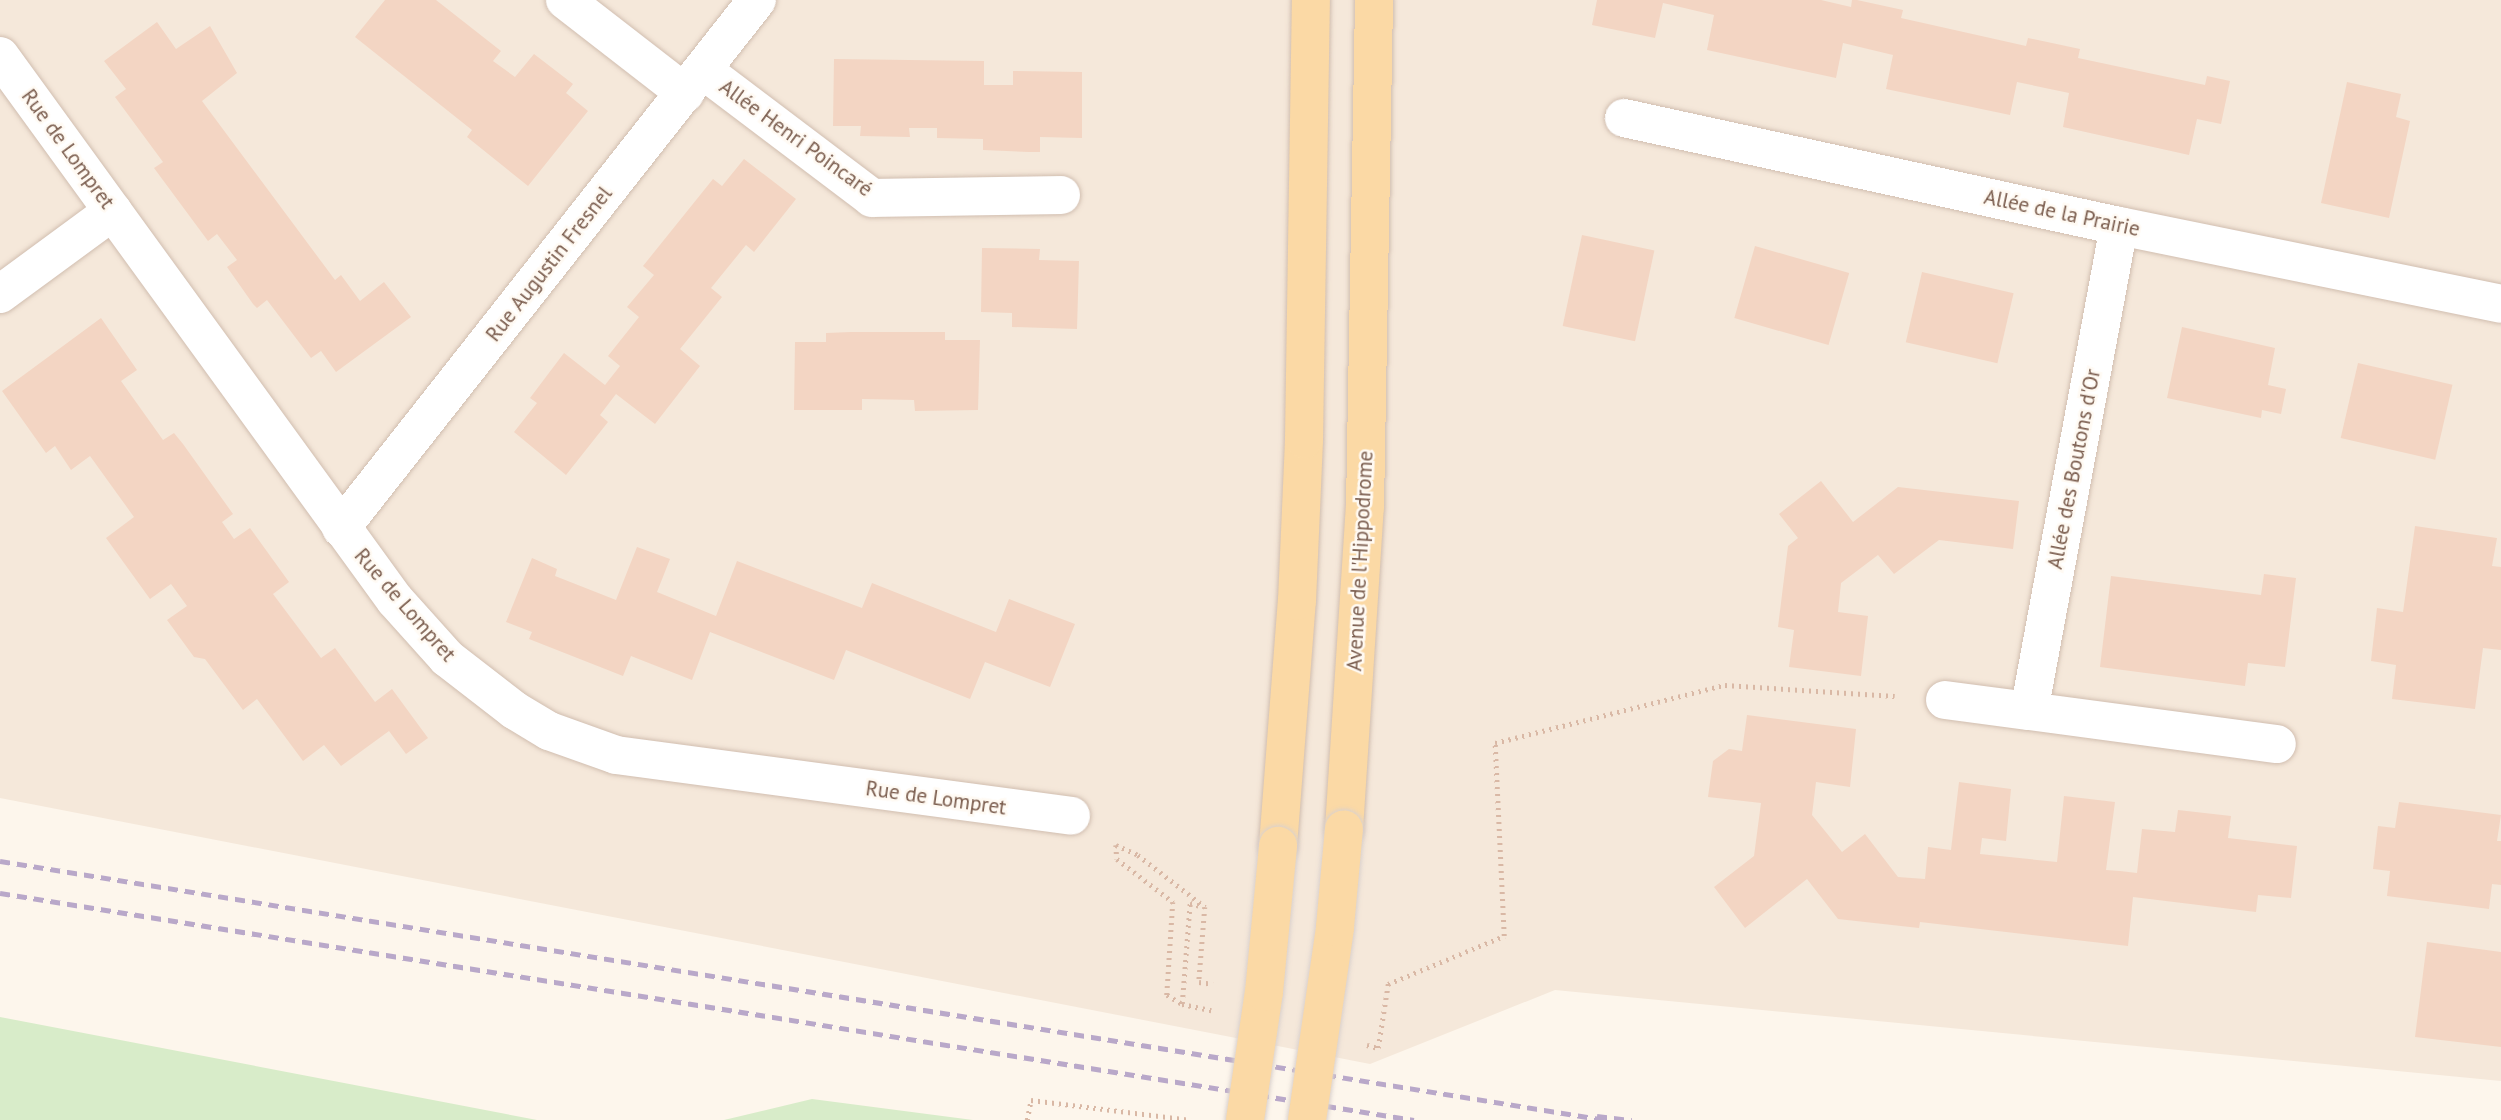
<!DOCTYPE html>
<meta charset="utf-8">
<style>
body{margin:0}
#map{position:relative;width:2501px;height:1120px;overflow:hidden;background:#fdf6ec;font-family:"PT Sans",sans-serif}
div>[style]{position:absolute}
.residential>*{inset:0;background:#f5e8da}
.green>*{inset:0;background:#d8ecc9}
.building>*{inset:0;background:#f3d5c3;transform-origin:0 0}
.path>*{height:4.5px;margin-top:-2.25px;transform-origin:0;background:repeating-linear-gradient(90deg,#d9b8a5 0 2px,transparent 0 7px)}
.roads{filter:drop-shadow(0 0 2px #d1beb0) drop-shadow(0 0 2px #d1beb0)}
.minor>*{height:38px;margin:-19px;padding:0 19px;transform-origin:19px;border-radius:19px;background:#fff}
.major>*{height:38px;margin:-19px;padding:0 19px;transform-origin:19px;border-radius:19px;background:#fbd9a5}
.rail>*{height:5px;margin-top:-2.5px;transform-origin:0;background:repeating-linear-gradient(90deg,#b9a8c9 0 10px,transparent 0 17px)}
.bridges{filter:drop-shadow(0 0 2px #dad1cd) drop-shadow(0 0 2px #dad1cd)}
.major-bridge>*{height:38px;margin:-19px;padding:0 19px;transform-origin:19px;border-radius:19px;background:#fbd9a5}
span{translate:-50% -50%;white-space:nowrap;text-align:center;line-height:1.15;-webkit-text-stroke:5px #fffaf3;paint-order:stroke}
.street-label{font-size:21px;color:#7a5c4d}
</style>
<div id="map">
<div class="residential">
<div style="clip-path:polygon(0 0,2501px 0,2501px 1081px,1555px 990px,1370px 1064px,0 798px)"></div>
</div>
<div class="green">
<div style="clip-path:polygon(0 1017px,537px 1120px,0 1120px)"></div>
<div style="clip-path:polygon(812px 1099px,973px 1120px,724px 1120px)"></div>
</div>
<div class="building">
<div style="clip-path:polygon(385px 0,436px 0,501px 51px,493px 61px,515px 77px,534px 54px,573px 84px,566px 93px,588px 111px,528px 186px,467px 137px,472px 130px,355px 37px)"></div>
<div style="clip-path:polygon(1597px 0,1821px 0,1851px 7px,1852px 0,1857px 0,1903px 10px,1901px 18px,2026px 46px,2028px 38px,2080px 49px,2078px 58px,2205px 85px,2207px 76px,2230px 81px,2221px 124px,2197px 119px,2189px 155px,2063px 127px,2069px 93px,2017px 82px,2010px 115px,1886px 89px,1893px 55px,1843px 43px,1836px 78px,1707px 50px,1714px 15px,1663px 3px,1655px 38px,1592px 25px)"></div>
<div style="clip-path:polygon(157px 22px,176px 49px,210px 26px,237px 73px,202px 101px,335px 280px,341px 275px,360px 301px,384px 282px,411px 317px,336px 372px,321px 351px,311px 358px,267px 300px,257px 308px,253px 304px,227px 267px,237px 260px,217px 234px,208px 241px,154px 168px,163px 162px,115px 97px,126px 89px,104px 61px)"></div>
<div style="clip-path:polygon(834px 59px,984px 61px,984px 85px,1013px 85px,1013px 71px,1082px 72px,1082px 138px,1040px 137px,1040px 152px,1029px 152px,983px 150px,983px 139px,937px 138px,937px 128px,909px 128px,910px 137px,860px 136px,861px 126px,833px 126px)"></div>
<div style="clip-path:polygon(2347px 82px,2401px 94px,2396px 117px,2410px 121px,2389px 218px,2321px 203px)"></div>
<div style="clip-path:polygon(744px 159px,796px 199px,754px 252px,746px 245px,711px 288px,722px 297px,680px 349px,700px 366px,655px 424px,616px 394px,600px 415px,608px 422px,566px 475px,514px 432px,537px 403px,530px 398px,564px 353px,605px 385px,620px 366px,608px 356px,639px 317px,627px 307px,654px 275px,643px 266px,713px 179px,722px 186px)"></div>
<div style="left:1582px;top:235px;width:74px;height:93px;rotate:12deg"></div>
<div style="left:1755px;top:246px;width:98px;height:75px;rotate:16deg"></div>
<div style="clip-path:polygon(982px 248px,1040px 249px,1039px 260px,1079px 261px,1077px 329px,1012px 327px,1012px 313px,981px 312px)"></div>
<div style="left:1922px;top:272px;width:94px;height:72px;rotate:13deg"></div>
<div style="clip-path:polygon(101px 318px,137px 370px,121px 381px,163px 440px,174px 433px,183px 444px,233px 514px,222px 522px,234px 539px,250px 528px,289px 582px,273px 594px,321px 658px,335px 648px,375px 702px,392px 689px,428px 738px,406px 754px,389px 731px,341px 766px,324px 745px,303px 761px,257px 699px,243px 710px,205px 659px,194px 657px,167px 620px,187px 606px,171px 584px,150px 599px,106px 538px,134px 517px,90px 456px,71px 470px,55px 446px,46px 453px,2px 391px)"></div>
<div style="clip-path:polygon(2182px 327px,2275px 348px,2268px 385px,2286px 389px,2281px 414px,2262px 410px,2261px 418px,2167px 398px)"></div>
<div style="clip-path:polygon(851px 332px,945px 332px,945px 340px,980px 340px,978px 410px,915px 411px,914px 400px,862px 399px,862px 410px,794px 410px,795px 342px,826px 342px,826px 333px)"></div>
<div style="left:2358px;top:363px;width:97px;height:77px;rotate:13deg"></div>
<div style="clip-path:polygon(1821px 481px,1853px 522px,1898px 487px,2019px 501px,2013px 549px,1939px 540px,1894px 574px,1878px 555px,1841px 583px,1838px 612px,1868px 616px,1861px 676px,1789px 667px,1794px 630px,1778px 627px,1788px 546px,1798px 538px,1779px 514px)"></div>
<div style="clip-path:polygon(2415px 526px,2497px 538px,2492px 566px,2501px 567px,2501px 650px,2483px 648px,2475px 709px,2392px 699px,2396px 665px,2371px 661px,2377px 608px,2403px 612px)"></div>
<div style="clip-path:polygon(637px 547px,670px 559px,657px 592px,716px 616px,737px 561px,862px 608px,872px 583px,996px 632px,1009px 599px,1075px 624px,1050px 687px,985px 662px,970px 699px,846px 650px,834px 680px,710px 632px,692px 680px,631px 656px,623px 676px,529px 639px,532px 632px,506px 622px,532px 558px,557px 569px,555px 576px,616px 600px)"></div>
<div style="clip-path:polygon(2264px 574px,2296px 578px,2285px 667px,2248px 663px,2245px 686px,2100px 667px,2111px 576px,2261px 595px)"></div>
<div style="clip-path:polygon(1747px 715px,1856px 729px,1850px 787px,1816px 782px,1812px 815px,1842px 852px,1865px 834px,1898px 877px,1925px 879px,1928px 847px,1951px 850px,1959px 782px,2011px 789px,2006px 841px,1982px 838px,1980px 854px,2057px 862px,2064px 796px,2115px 802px,2106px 870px,2120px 871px,2137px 873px,2142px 829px,2175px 832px,2178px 810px,2231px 816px,2228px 838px,2297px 846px,2291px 898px,2258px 895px,2256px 912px,2133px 897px,2128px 946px,1920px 922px,1919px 928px,1838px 919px,1807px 879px,1745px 928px,1714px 887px,1754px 856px,1761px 803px,1708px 797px,1713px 761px,1729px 749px,1742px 751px)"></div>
<div style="clip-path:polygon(2399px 802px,2501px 815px,2497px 841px,2501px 841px,2501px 885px,2492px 884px,2489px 909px,2387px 896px,2390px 871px,2373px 869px,2378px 826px,2395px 828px)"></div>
<div style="clip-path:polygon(2427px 942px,2501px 952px,2501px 1047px,2415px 1037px)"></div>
</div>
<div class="path">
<div style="left:1116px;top:845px;width:14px;rotate:86deg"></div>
<div style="left:1117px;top:859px;width:71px;rotate:37.5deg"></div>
<div style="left:1173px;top:902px;width:93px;rotate:93.7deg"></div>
<div style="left:1167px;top:995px;width:17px;rotate:31deg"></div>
<div style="left:1182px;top:1004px;width:30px;rotate:12deg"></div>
<div style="left:1116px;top:845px;width:24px;rotate:24deg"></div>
<div style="left:1138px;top:855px;width:85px;rotate:37.8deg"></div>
<div style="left:1205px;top:907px;width:75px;rotate:94.6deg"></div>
<div style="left:1199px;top:982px;width:14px;rotate:8deg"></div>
<div style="left:1182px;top:1004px;width:101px;rotate:-85.5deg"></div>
<div style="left:1190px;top:903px;width:10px;rotate:17deg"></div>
<div style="left:1367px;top:1045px;width:11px;rotate:15deg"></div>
<div style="left:1378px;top:1048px;width:65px;rotate:-81.1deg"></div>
<div style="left:1388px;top:984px;width:126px;rotate:-22.5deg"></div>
<div style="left:1504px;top:936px;width:193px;rotate:-92.7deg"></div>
<div style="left:1495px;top:743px;width:237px;rotate:-14.2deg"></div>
<div style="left:1725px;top:685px;width:170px;rotate:3.7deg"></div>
<div style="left:1027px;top:1120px;width:20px;rotate:-79deg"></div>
<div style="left:1031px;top:1100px;width:161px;rotate:7.1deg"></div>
</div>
<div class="roads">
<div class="minor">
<div style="left:565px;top:0;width:152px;rotate:37.8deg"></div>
<div style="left:0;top:56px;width:672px;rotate:54.02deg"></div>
<div style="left:395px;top:600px;width:78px;rotate:48.1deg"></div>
<div style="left:447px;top:658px;width:85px;rotate:37.8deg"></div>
<div style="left:514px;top:710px;width:41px;rotate:31deg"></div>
<div style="left:549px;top:731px;width:71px;rotate:19.7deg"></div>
<div style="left:616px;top:755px;width:459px;rotate:7.6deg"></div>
<div style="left:703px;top:70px;width:212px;rotate:37.1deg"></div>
<div style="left:872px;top:198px;width:189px;rotate:-0.9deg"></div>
<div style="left:1624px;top:118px;width:507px;rotate:12.31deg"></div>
<div style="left:2119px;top:226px;width:390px;rotate:11.5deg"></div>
<div style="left:2119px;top:226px;width:493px;rotate:100.5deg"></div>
<div style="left:2029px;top:711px;width:250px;rotate:7.6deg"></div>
<div style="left:0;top:294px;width:140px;rotate:-36.3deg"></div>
<div style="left:341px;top:528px;width:672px;rotate:-51.77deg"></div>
<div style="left:1945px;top:700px;width:85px;rotate:7.5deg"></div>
</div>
<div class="major">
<div style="left:1344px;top:829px;width:323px;rotate:-86.3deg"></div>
<div style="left:1365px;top:507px;width:507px;rotate:-88.98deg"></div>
<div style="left:1278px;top:846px;width:246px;rotate:-85.6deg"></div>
<div style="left:1297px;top:601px;width:162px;rotate:-87.5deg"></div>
<div style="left:1304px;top:439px;width:439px;rotate:-89.1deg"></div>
</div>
</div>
<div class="rail">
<div style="left:0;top:861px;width:1628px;rotate:9.16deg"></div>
<div style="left:0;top:893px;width:1432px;rotate:9.12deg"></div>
<div style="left:1597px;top:1116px;width:35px;rotate:7deg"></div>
</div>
<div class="bridges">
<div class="major-bridge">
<div style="left:1245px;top:1120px;width:129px;rotate:-81.6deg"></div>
<div style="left:1264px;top:992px;width:147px;rotate:-84.5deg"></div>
<div style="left:1307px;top:1120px;width:195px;rotate:-81.7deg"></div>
<div style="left:1335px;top:927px;width:98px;rotate:-84.8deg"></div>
</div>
</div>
<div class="street-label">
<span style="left:796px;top:138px;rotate:36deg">Allée Henri Poincaré</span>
<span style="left:68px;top:149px;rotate:54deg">Rue de Lompret</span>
<span style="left:2062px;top:213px;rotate:12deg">Allée de la Prairie</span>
<span style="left:549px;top:264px;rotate:-52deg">Rue Augustin Fresnel</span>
<span style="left:2074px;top:469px;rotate:-79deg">Allée des Boutons d'Or</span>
<span style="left:1360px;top:561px;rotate:-87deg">Avenue de l'Hippodrome</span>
<span style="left:405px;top:605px;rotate:49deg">Rue de Lompret</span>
<span style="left:936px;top:798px;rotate:8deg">Rue de Lompret</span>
</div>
</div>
